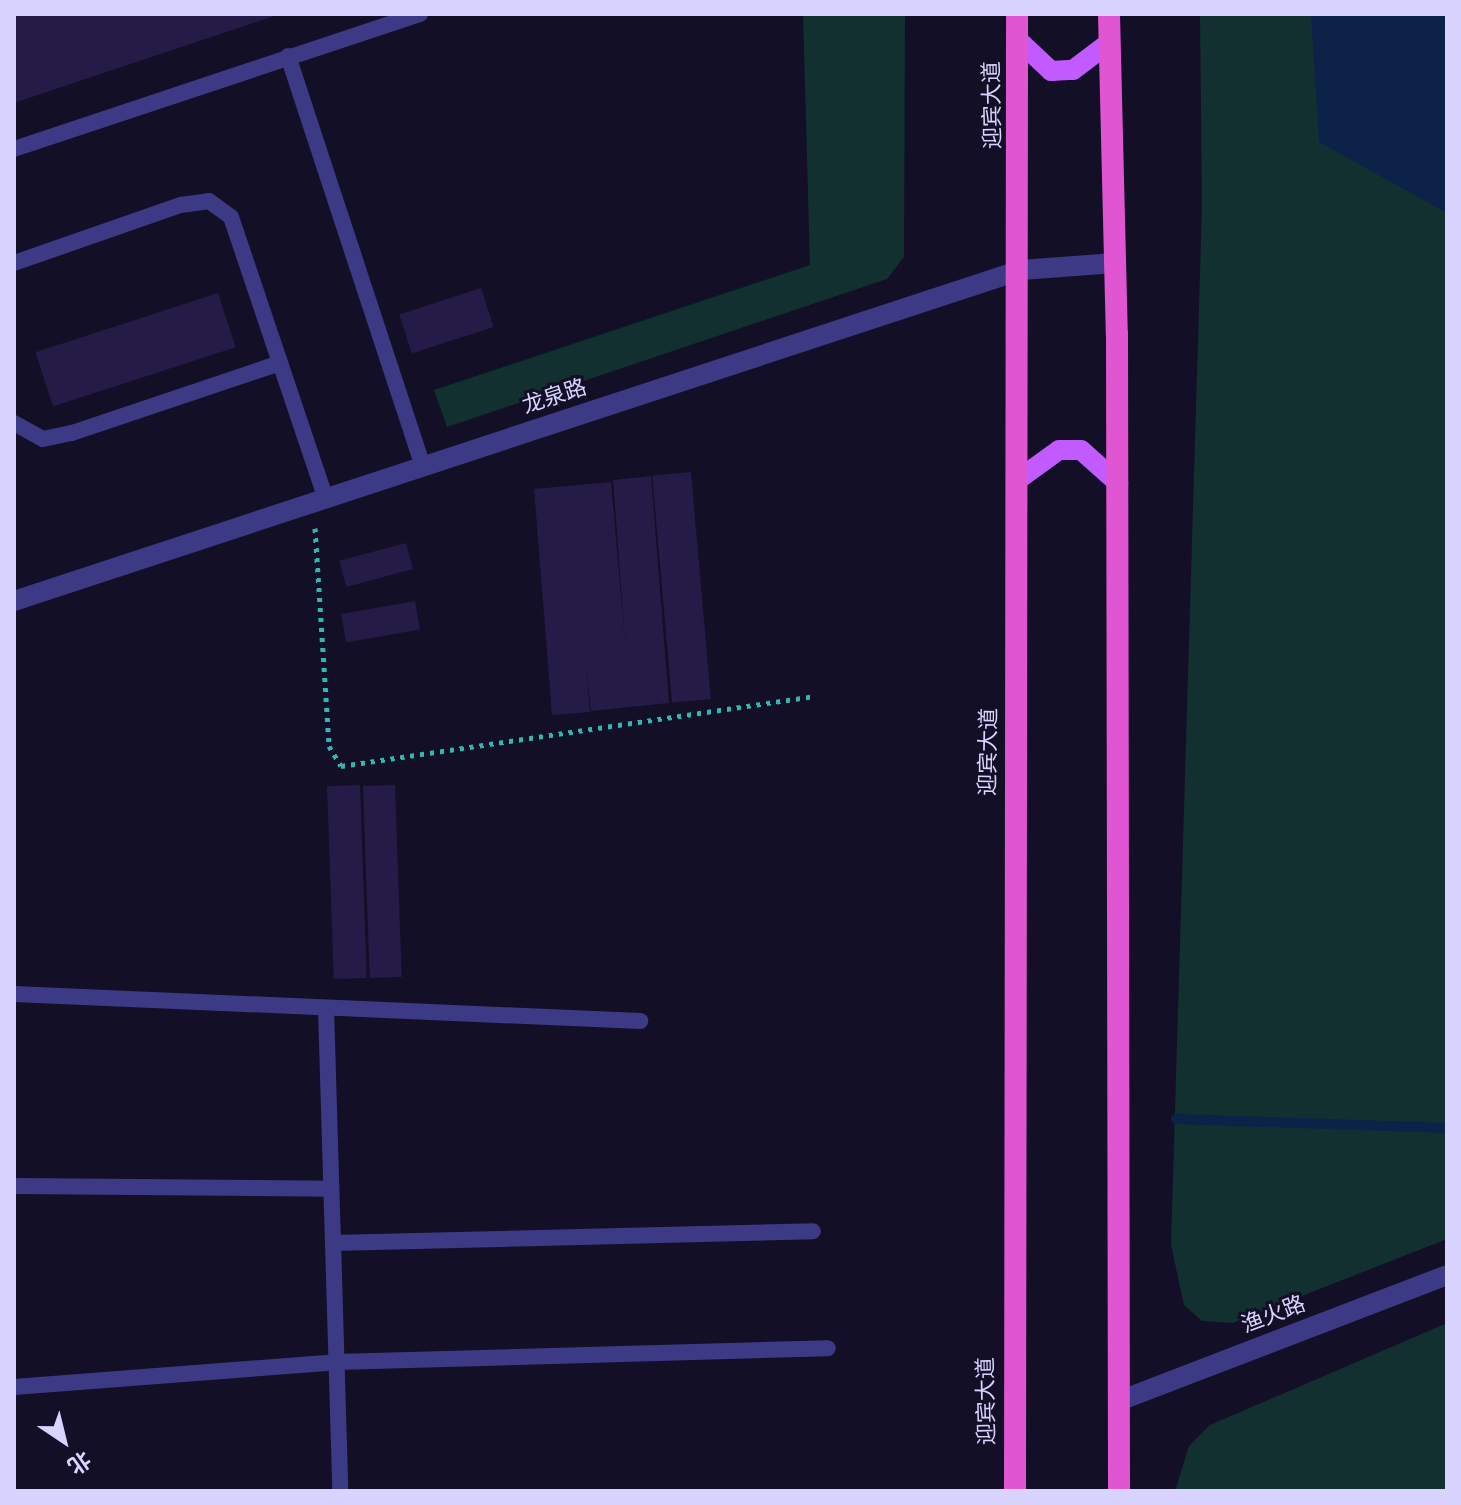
<!DOCTYPE html>
<meta charset="utf-8">
<style>
body{margin:0}
#map{position:relative;width:1461px;height:1505px;overflow:hidden;background:#130f26;font-family:Overpass,"Noto Sans SC",sans-serif}
div>[style]{position:absolute}
.green>*{inset:0;background:#12302f}
.water>*{inset:0;background:#0c2248}
.stream>*{height:10px;margin:-5px;padding:0 5px;transform-origin:5px;border-radius:5px;background:#0c2248}
.building>*{inset:0;background:#241b47;transform-origin:0 0}
.path>*{height:5px;margin-top:-2.5px;transform-origin:0;background:repeating-linear-gradient(90deg,#2fb8b0 0 4px,transparent 0 10px)}
.service>*{height:16px;margin:-8px;padding:0 8px;transform-origin:8px;border-radius:8px;background:#3d3a85}
.tertiary>*{height:20px;margin:-10px;padding:0 10px;transform-origin:10px;border-radius:10px;background:#3d3a85}
.primary>*{height:20px;margin:-10px;padding:0 10px;transform-origin:10px;border-radius:10px;background:#c25bff}
.trunk>*{height:22px;margin:-11px;padding:0 11px;transform-origin:11px;border-radius:11px;background:#e055d1}
span{translate:-50% -50%;white-space:nowrap;text-align:center;line-height:1.15;-webkit-text-stroke:6px #130f26;paint-order:stroke}
.street-label{font-size:22px;color:#d9d4ff}
.frame{position:absolute;inset:0;border:16px solid #d9d4ff;pointer-events:none}
.north{position:absolute;left:24px;top:1401px;width:80px;height:80px;-webkit-text-stroke:6px #130f26;paint-order:stroke;rotate:145deg;font-size:22px;font-weight:700;line-height:32px;text-align:center;color:#d9d4ff}
.north::after{content:'';display:block;margin:auto;width:28px;height:36px;background:#d9d4ff;clip-path:polygon(50% 0,100% 100%,50% 72%,0 100%)}
</style>
<div id="map">
<div class="green">
<div style="clip-path:polygon(803px 14px,905px 14px,904px 257px,887px 279px,447px 427px,434px 390px,810px 265px)"></div>
<div style="clip-path:polygon(1200px 14px,1447px 14px,1447px 1239px,1233px 1323px,1202px 1321px,1184px 1305px,1171px 1245px,1202px 206px)"></div>
<div style="clip-path:polygon(1447px 1323px,1447px 1491px,1175px 1491px,1189px 1446px,1210px 1425px)"></div>
</div>
<div class="water">
<div style="clip-path:polygon(1311px 14px,1447px 14px,1447px 213px,1319px 142px)"></div>
</div>
<div class="stream">
<div style="left:1176px;top:1119px;width:271px;rotate:1.9deg"></div>
</div>
<div class="building">
<div style="clip-path:polygon(20px 14px,277px 14px,277px 15px,14px 103px,14px 16px)"></div>
<div style="left:481px;top:288px;width:41px;height:86px;rotate:72deg"></div>
<div style="left:218px;top:293px;width:57px;height:192px;rotate:72deg"></div>
<div style="left:691px;top:472px;width:228px;height:39px;rotate:85deg"></div>
<div style="clip-path:polygon(651px 476px,669px 703px,591px 711px,586px 668px,590px 712px,552px 715px,534px 489px,611px 482px,625px 641px,613px 480px)"></div>
<div style="left:406px;top:543px;width:27px;height:69px;rotate:75deg"></div>
<div style="left:415px;top:601px;width:29px;height:75px;rotate:80deg"></div>
<div style="left:360px;top:785px;width:193px;height:33px;rotate:88deg"></div>
<div style="left:395px;top:785px;width:192px;height:32px;rotate:88deg"></div>
</div>
<div class="path">
<div style="left:315px;top:528px;width:218px;rotate:86.3deg"></div>
<div style="left:329px;top:746px;width:23px;rotate:59deg"></div>
<div style="left:341px;top:766px;width:480px;rotate:-8.4deg"></div>
</div>
<div class="service">
<div style="left:288px;top:56px;width:433px;rotate:71.8deg"></div>
<div style="left:14px;top:149px;width:428px;rotate:-18.4deg"></div>
<div style="left:14px;top:263px;width:177px;rotate:-19.2deg"></div>
<div style="left:181px;top:205px;width:28px;rotate:-8deg"></div>
<div style="left:209px;top:201px;width:27px;rotate:36deg"></div>
<div style="left:231px;top:217px;width:298px;rotate:71.4deg"></div>
<div style="left:14px;top:423px;width:33px;rotate:29deg"></div>
<div style="left:43px;top:439px;width:30px;rotate:-12deg"></div>
<div style="left:72px;top:433px;width:219px;rotate:-18.6deg"></div>
<div style="left:14px;top:994px;width:627px;rotate:2.47deg"></div>
<div style="left:326px;top:1008px;width:483px;rotate:88.3deg"></div>
<div style="left:14px;top:1186px;width:317px;rotate:0.5deg"></div>
<div style="left:333px;top:1243px;width:480px;rotate:-1.4deg"></div>
<div style="left:14px;top:1387px;width:323px;rotate:-4.4deg"></div>
<div style="left:336px;top:1362px;width:492px;rotate:-1.6deg"></div>
</div>
<div class="tertiary">
<div style="left:14px;top:601px;width:1060px;rotate:-18.2deg"></div>
<div style="left:1021px;top:270px;width:94px;rotate:-4.3deg"></div>
<div style="left:1119px;top:1401px;width:351px;rotate:-21deg"></div>
</div>
<div class="primary">
<div style="left:1018px;top:40px;width:45px;rotate:43.2deg"></div>
<div style="left:1051px;top:71px;width:22px;rotate:-3deg"></div>
<div style="left:1073px;top:70px;width:46px;rotate:-37.1deg"></div>
<div style="left:1019px;top:479px;width:49px;rotate:-35.9deg"></div>
<div style="left:1059px;top:450px;width:22px"></div>
<div style="left:1081px;top:450px;width:50px;rotate:41.7deg"></div>
</div>
<div class="trunk">
<div style="left:1109px;top:14px;width:320px;rotate:88.6deg"></div>
<div style="left:1117px;top:334px;width:1157px;rotate:89.9deg"></div>
<div style="left:1015px;top:1491px;width:1477px;rotate:-89.92deg"></div>
</div>
<div class="street-label">
<span style="left:994px;top:105px;rotate:-91deg">迎宾大道</span>
<span style="left:555px;top:398px;rotate:-18deg">龙泉路</span>
<span style="left:990px;top:752px;rotate:-89deg">迎宾大道</span>
<span style="left:1274px;top:1316px;rotate:-21deg">渔火路</span>
<span style="left:988px;top:1401px;rotate:-91deg">迎宾大道</span>
</div>
<div class="frame"></div>
<div class="north">北</div>
</div>
